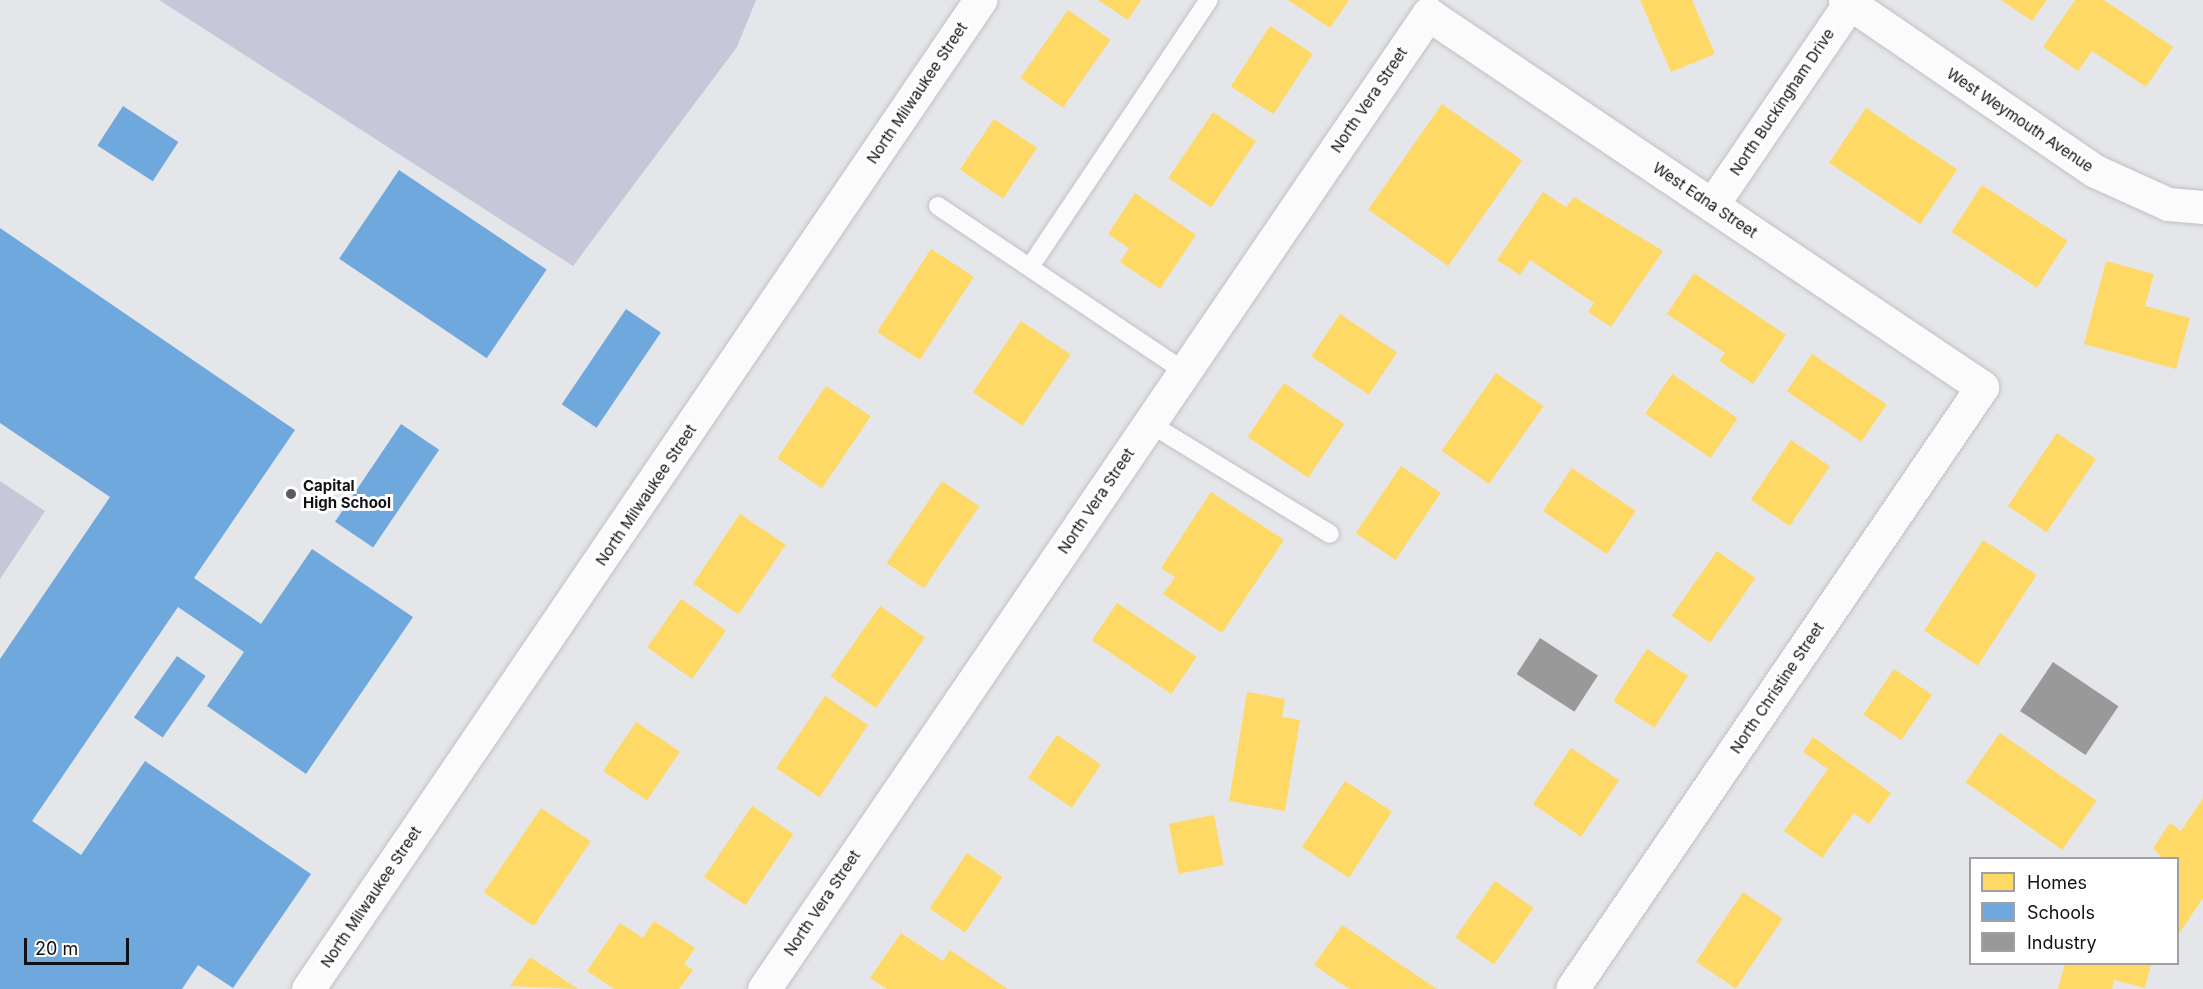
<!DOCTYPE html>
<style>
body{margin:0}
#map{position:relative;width:2203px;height:989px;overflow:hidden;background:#e5e6ea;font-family:Inter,sans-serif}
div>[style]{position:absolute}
.green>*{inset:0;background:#c6c8da}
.homes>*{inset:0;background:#ffd966;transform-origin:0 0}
.schools>*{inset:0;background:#6fa8dc;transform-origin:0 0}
.industry>*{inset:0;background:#999;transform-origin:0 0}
.roads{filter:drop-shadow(0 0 2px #c0c1c4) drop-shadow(0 0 2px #c0c1c4)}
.service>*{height:18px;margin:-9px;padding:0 9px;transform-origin:9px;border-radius:9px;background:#fbfbfc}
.minor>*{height:33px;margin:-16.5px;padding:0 16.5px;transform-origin:16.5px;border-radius:16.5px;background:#fbfbfc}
.tertiary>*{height:33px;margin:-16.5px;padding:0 16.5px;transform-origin:16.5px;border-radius:16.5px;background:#fbfbfc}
.dots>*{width:16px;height:16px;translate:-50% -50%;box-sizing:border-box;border:3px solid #fff;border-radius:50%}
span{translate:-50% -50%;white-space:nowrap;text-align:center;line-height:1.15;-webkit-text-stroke:6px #fff;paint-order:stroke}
.street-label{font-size:15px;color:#111113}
.poi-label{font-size:15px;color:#111113;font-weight:700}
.left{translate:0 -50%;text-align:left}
.legend{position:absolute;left:1969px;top:857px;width:210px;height:108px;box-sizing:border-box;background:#fff;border:2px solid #a0a0a1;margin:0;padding:8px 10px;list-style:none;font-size:18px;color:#111113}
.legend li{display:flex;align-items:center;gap:12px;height:30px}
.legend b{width:30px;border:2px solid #a0a0a1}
.scale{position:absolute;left:24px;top:938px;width:105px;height:27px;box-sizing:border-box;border:3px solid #111113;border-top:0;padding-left:8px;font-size:18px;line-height:21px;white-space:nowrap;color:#111113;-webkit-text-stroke:4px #fff;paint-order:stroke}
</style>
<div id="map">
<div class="green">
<div style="clip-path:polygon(159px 0,756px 0,737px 47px,573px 266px)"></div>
<div style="clip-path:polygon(0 481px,45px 511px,0 579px)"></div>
</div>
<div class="homes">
<div style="clip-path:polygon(1098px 0,1141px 0,1128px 20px)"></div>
<div style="clip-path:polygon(1288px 0,1349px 0,1330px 28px)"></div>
<div style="clip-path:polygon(1640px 0,1692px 0,1715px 54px,1671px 72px)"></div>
<div style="clip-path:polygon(2001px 0,2047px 0,2032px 21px)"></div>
<div style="clip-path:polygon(2075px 0,2104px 0,2173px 47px,2146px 87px,2092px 51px,2078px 71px,2043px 47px)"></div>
<div style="left:1068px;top:10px;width:52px;height:83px;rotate:35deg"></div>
<div style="left:1270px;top:26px;width:51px;height:72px;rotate:33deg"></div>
<div style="left:1442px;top:104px;width:98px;height:129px;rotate:35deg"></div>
<div style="left:1866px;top:108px;width:110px;height:66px;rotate:34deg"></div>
<div style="left:1213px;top:112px;width:52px;height:80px;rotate:34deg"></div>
<div style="left:994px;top:119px;width:52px;height:61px;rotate:34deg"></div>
<div style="left:1982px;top:185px;width:102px;height:56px;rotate:33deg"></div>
<div style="clip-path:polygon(1543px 192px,1566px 207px,1574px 197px,1663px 251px,1611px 327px,1588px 312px,1594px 303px,1530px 260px,1520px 275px,1497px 260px)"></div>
<div style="clip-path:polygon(1135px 193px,1196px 235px,1160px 289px,1120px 262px,1129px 248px,1108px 234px)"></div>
<div style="left:931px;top:249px;width:51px;height:99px;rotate:33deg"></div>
<div style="clip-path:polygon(2106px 261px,2154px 274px,2145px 306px,2190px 318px,2176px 369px,2084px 344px)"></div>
<div style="clip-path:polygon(1694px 273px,1786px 335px,1753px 384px,1719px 361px,1725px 353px,1667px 314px)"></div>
<div style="left:1340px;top:314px;width:69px;height:51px;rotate:34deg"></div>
<div style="left:1021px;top:321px;width:60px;height:86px;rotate:34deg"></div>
<div style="left:1812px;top:354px;width:90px;height:45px;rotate:34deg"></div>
<div style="left:1496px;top:373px;width:58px;height:95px;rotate:35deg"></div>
<div style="left:1672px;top:374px;width:79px;height:48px;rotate:34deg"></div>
<div style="left:1284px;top:383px;width:73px;height:65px;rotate:34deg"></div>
<div style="left:826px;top:386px;width:54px;height:87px;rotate:34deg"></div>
<div style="left:2057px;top:433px;width:47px;height:88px;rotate:34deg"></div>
<div style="left:1791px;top:440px;width:47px;height:72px;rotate:34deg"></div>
<div style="left:1401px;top:466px;width:48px;height:81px;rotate:34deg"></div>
<div style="left:1572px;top:468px;width:77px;height:52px;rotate:34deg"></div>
<div style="left:942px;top:481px;width:45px;height:99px;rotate:34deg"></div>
<div style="clip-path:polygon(1211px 492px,1284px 540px,1222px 633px,1163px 594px,1175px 577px,1161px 568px)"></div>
<div style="left:740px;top:514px;width:55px;height:84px;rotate:34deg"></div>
<div style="left:1983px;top:540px;width:64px;height:108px;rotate:33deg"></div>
<div style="left:1717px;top:551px;width:47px;height:79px;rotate:35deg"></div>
<div style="left:681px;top:599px;width:55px;height:59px;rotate:35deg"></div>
<div style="left:1117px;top:603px;width:96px;height:45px;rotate:34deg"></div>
<div style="left:880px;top:606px;width:55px;height:86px;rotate:35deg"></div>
<div style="left:1647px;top:649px;width:49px;height:62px;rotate:33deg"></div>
<div style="left:1894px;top:669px;width:46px;height:55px;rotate:34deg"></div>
<div style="clip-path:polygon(1247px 692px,1285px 699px,1282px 717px,1300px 720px,1285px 811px,1229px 801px)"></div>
<div style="left:825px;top:696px;width:52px;height:87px;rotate:34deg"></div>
<div style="left:636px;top:722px;width:53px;height:59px;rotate:34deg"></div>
<div style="left:2000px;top:733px;width:118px;height:60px;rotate:35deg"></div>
<div style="left:1057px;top:735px;width:53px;height:52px;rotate:34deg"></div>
<div style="clip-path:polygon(1813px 737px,1891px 793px,1869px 824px,1854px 813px,1822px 858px,1784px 831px,1828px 769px,1803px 752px)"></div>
<div style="left:1571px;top:748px;width:58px;height:68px;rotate:34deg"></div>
<div style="left:1345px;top:781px;width:56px;height:79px;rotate:33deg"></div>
<div style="clip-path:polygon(2203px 798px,2203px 898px,2178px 935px,2178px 858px,2162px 858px,2153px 848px,2170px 823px,2181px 831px)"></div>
<div style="left:752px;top:806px;width:50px;height:86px;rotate:34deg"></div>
<div style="left:541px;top:808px;width:60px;height:102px;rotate:34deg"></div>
<div style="left:1214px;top:815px;width:51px;height:46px;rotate:79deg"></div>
<div style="left:967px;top:853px;width:43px;height:67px;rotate:34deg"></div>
<div style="left:1495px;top:881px;width:47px;height:69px;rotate:35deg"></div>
<div style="left:1743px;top:892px;width:48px;height:84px;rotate:34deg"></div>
<div style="clip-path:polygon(654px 921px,695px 948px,684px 964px,693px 970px,679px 989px,614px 989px,587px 971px,620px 923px,643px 938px)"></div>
<div style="clip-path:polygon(1342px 925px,1437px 989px,1349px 989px,1314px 965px)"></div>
<div style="clip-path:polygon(901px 933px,943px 961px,950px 950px,1008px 989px,887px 989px,870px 978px)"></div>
<div style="clip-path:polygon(530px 957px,578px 989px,510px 986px)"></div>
<div style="clip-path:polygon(2065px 964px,2151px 964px,2145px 988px,2114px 980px,2112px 989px,2058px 989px)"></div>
</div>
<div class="schools">
<div style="left:123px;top:106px;width:66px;height:47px;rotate:33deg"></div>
<div style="left:399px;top:170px;width:178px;height:107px;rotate:34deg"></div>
<div style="clip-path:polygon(0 228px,295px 430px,194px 578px,261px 624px,312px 549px,413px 617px,306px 774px,207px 706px,244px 652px,178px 607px,32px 821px,81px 855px,145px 761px,311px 874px,233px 988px,198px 965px,182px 989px,0 989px,0 659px,110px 497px,0 423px)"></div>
<div style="left:626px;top:309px;width:42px;height:115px;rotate:34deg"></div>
<div style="left:401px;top:424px;width:46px;height:118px;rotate:34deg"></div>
<div style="left:177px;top:656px;width:35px;height:75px;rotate:35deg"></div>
</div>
<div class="industry">
<div style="left:1540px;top:638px;width:69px;height:43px;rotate:33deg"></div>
<div style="left:2053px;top:662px;width:79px;height:59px;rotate:34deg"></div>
</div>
<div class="roads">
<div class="service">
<div style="left:938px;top:206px;width:296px;rotate:33.9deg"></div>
<div style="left:1030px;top:267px;width:321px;rotate:-56.2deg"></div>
<div style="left:1149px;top:423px;width:212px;rotate:31.5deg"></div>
</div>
<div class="minor">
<div style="left:1845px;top:0;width:303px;rotate:34.4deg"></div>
<div style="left:2095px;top:171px;width:80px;rotate:24.3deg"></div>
<div style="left:2168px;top:204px;width:35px;rotate:5deg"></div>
<div style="left:1712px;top:205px;width:243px;rotate:-55.7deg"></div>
<div style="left:764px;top:989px;width:1180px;rotate:-55.74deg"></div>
<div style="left:1428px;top:14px;width:668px;rotate:33.95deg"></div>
<div style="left:1982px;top:387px;width:728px;rotate:124.26deg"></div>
</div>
<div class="tertiary">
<div style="left:308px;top:989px;width:1196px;rotate:-55.8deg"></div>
</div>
</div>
<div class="dots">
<div style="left:291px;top:494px;background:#5b5c5e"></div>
</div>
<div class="street-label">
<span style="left:917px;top:93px;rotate:-56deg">North Milwaukee Street</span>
<span style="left:1369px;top:100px;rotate:-56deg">North Vera Street</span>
<span style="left:1782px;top:102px;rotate:-56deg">North Buckingham Drive</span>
<span style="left:2020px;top:120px;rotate:34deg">West Weymouth Avenue</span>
<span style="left:1705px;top:200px;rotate:34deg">West Edna Street</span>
<span style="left:646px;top:495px;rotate:-56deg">North Milwaukee Street</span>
<span style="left:1096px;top:501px;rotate:-56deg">North Vera Street</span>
<span style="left:1777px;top:688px;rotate:-56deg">North Christine Street</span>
<span style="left:371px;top:897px;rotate:-56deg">North Milwaukee Street</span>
<span style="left:822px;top:903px;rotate:-56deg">North Vera Street</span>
</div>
<div class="poi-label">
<span class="left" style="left:303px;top:494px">Capital<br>High School</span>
</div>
<ul class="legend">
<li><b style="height:16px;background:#ffd966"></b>Homes</li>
<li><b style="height:16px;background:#6fa8dc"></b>Schools</li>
<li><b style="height:16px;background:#999"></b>Industry</li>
</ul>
<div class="scale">20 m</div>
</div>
